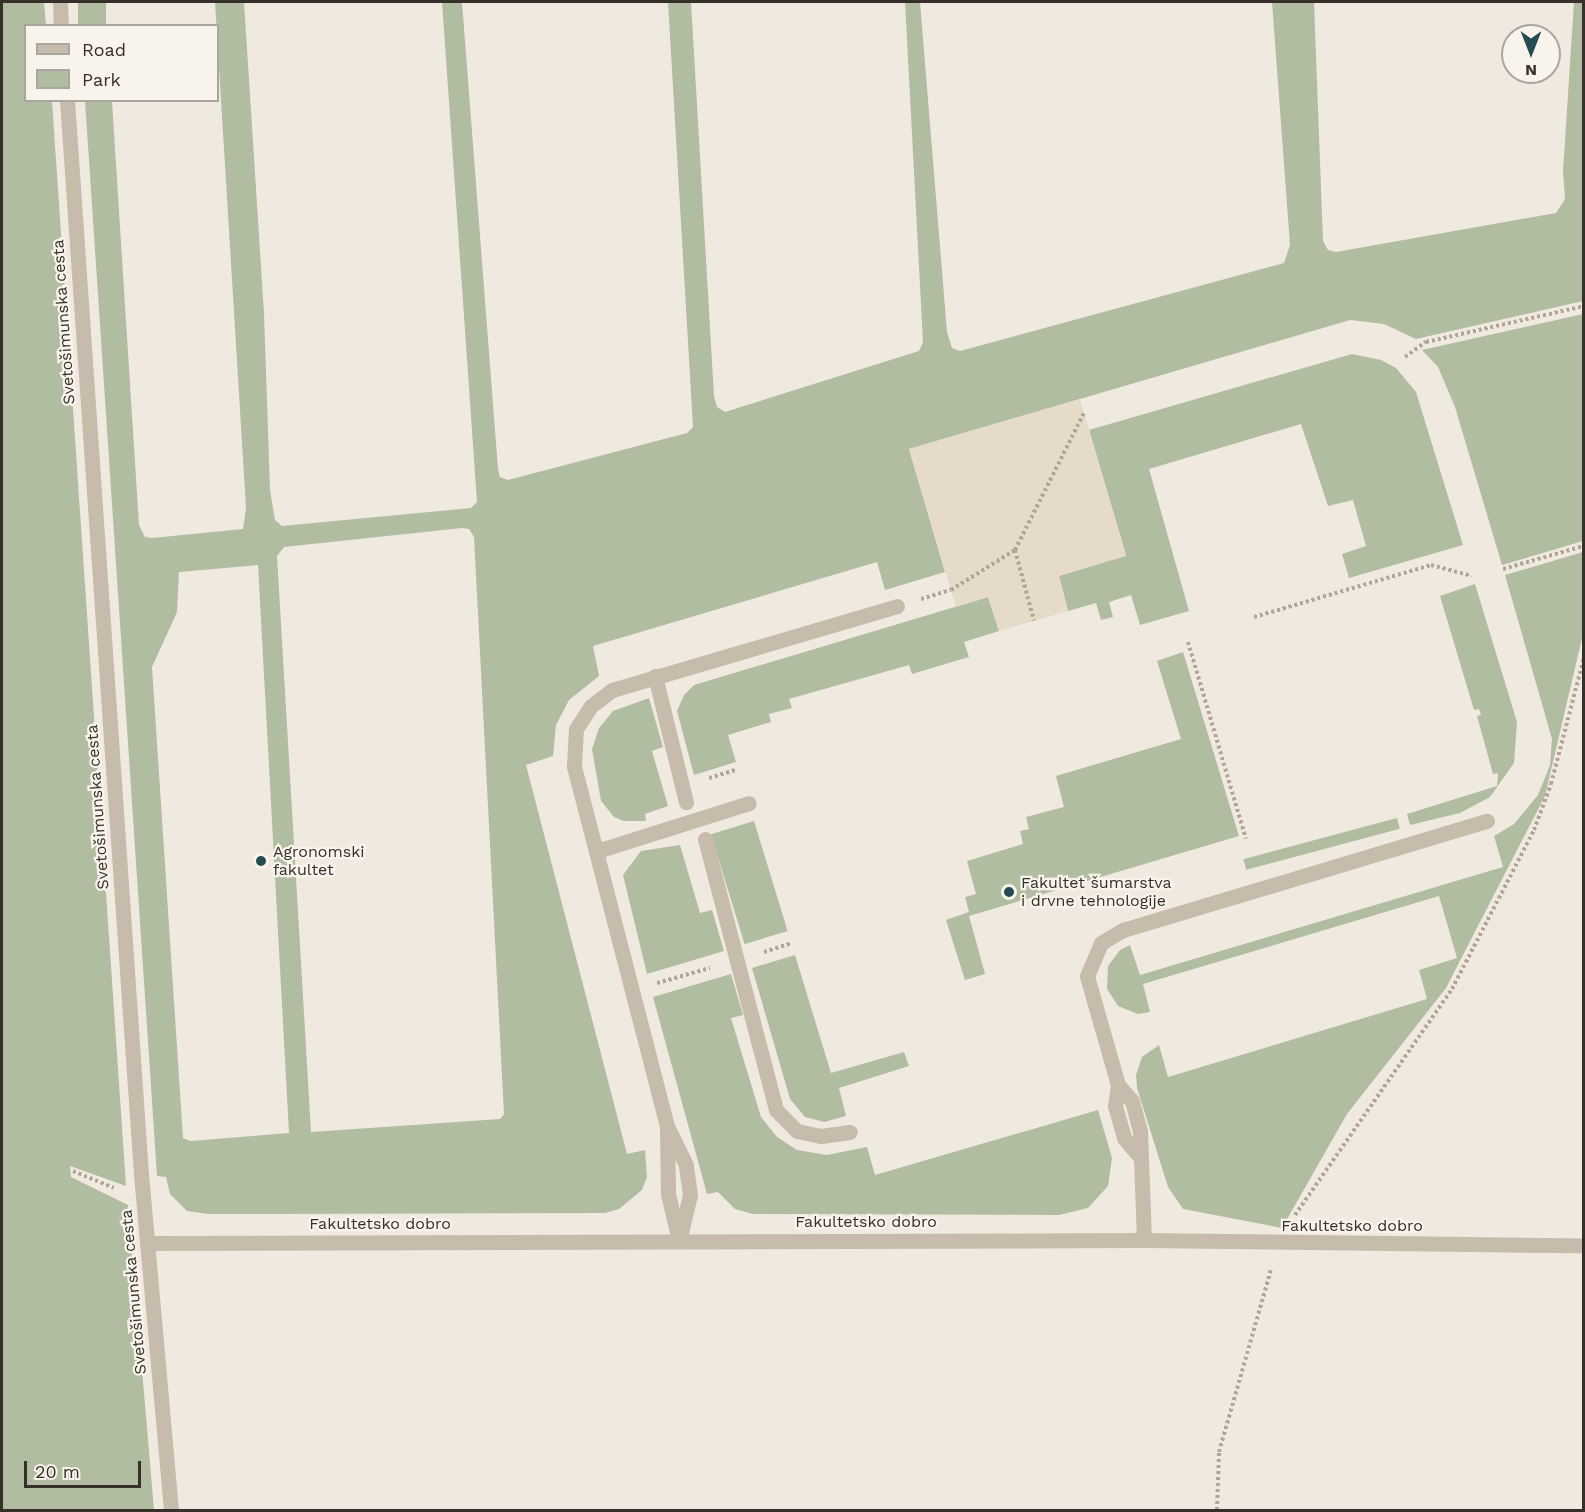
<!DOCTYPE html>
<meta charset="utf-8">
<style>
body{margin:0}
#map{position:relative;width:1585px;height:1512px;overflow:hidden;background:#f0e9df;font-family:"Work Sans",sans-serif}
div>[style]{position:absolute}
.green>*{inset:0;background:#b1bda1;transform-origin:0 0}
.plaza>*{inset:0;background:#e6dbc8}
.path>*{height:4px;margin-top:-2px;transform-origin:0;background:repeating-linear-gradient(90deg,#b2a597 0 3px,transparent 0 6px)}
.service>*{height:15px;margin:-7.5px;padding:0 7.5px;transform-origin:7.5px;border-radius:7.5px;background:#c7bbac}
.minor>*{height:15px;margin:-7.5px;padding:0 7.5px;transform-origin:7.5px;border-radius:7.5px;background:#c7bbac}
.tertiary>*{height:15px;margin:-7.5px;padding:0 7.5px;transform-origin:7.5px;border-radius:7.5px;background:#c7bbac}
.dots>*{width:16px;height:16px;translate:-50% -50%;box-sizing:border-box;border:3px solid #f8f3eb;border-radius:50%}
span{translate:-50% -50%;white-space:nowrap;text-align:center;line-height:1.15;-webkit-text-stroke:4.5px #f8f3eb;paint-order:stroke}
.street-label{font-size:16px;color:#362f2a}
.poi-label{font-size:16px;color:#362f2a}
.left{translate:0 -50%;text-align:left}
.frame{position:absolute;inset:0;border:3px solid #362f2a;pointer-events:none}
.legend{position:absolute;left:24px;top:24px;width:195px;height:78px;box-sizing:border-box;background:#f8f3eb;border:2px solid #aaa59e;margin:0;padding:8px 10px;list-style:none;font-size:18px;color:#362f2a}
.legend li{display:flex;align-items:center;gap:12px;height:30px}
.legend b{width:30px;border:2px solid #aaa59e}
.north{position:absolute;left:1501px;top:24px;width:60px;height:60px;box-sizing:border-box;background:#f8f3eb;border:2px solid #aaa59e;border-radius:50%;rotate:180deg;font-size:16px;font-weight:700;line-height:24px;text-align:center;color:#362f2a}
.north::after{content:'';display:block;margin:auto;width:21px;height:27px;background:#254c52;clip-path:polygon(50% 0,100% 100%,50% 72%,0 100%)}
.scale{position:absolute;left:24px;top:1461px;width:117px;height:27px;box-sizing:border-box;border:3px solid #362f2a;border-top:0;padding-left:8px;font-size:18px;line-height:21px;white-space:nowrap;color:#362f2a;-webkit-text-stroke:4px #f8f3eb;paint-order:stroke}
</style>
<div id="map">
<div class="green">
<div style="clip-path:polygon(2px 2px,44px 2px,46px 25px,26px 26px,26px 100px,52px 101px,126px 1186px,70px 1166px,71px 1177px,128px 1205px,154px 1510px,2px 1510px)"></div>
<div style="left:78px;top:2px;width:28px;height:23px"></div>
<div style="clip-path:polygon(evenodd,215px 2px,244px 2px,264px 313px,270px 490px,275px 520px,282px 526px,471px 508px,477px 502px,442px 2px,462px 2px,498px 469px,500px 477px,508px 480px,687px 433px,693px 427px,668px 2px,691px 2px,714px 396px,717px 407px,725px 412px,919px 351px,923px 342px,905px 2px,920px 2px,947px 332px,952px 348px,960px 351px,1284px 263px,1290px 245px,1272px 2px,1314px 2px,1323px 241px,1328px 250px,1336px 252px,1556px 213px,1565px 199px,1563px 171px,1574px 2px,1583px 2px,1583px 301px,1416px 339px,1384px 324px,1350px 320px,909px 449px,945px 572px,885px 590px,877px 562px,593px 646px,599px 676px,569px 700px,556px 725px,553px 756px,526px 765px,627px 1154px,645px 1150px,647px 1177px,642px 1190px,619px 1209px,605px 1213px,208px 1214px,187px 1211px,170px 1194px,166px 1177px,157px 1176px,85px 101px,112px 101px,139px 525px,145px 537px,152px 538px,243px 529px,246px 508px,215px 2px,462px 528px,469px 529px,474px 537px,504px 1114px,500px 1119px,311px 1132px,277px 556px,284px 547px,462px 528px,215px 2px,258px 565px,289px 1133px,190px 1141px,183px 1138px,152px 667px,177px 612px,179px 572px,258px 565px)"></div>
<div style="clip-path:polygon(1583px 314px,1583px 541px,1502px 565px,1455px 407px,1438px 367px,1422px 350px)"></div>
<div style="clip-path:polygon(1352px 354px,1381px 360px,1396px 368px,1416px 392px,1463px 545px,1349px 578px,1342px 554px,1366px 546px,1353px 500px,1328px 506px,1301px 424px,1149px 469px,1189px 611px,1140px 625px,1131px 595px,1109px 602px,1113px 617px,1101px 620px,1096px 603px,1068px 611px,1059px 576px,1126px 555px,1089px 430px)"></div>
<div style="clip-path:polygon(1583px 552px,1583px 634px,1545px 796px,1446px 988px,1347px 1114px,1282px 1228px,1183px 1209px,1168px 1187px,1137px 1088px,1136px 1075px,1142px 1057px,1159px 1045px,1168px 1077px,1427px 999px,1419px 970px,1457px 958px,1439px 896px,1143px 984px,1150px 1012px,1138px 1014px,1118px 1006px,1107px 989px,1108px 966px,1120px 950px,1130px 945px,1140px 975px,1503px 867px,1494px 836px,1514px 824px,1538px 795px,1550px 765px,1552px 739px,1505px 575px)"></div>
<div style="clip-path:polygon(1475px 584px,1517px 722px,1514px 763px,1490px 797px,1460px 813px,1410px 825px,1407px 814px,1497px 786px,1498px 773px,1493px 774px,1477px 716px,1481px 715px,1479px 709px,1474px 710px,1440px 596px)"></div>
<div style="clip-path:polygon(988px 597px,999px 631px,964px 642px,969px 657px,912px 674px,909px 665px,789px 699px,792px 708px,769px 714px,771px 722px,728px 735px,736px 762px,694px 775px,677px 711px,684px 695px,694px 685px)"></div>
<div style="clip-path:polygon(1183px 652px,1239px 836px,969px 916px,985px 974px,965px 980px,946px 920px,969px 912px,965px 897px,976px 894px,967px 861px,1023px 844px,1020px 831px,1029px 829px,1026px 817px,1064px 807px,1056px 776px,1181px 739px,1157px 661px)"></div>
<div style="clip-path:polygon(649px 698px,663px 747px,652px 751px,668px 806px,645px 814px,646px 821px,624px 821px,614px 817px,601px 801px,592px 749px,599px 728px,613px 711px)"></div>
<div style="left:1397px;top:818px;width:11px;height:159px;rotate:75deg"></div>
<div style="left:754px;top:821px;width:115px;height:45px;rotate:73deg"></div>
<div style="clip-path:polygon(680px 845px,700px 913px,712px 910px,724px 951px,647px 974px,623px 875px,641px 851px)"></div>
<div style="clip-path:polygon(795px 955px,831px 1073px,904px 1052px,909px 1066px,839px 1088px,846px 1116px,824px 1122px,805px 1117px,790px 1099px,752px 968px)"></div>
<div style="clip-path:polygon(731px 974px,743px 1015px,731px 1018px,761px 1117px,777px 1137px,797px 1150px,827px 1155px,867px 1147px,875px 1175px,1098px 1110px,1112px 1158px,1108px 1186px,1088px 1208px,1059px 1215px,753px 1214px,735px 1209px,718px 1192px,707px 1194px,653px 997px)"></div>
</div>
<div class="plaza">
<div style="clip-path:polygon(1080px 399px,1126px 556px,1059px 576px,1068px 611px,999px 631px,988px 597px,956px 607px,909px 449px)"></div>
</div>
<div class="path">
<div style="left:1405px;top:357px;width:26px;rotate:-36deg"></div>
<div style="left:1426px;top:342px;width:162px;rotate:-12.8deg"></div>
<div style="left:1015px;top:550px;width:73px;rotate:75deg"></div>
<div style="left:1503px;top:569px;width:84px;rotate:-15.9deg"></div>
<div style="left:921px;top:599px;width:31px;rotate:-17deg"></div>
<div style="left:951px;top:590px;width:75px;rotate:-32deg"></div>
<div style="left:1015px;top:550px;width:153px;rotate:-63.3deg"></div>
<div style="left:1254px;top:617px;width:184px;rotate:-16.4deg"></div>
<div style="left:1431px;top:565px;width:42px;rotate:15deg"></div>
<div style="left:1188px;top:642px;width:205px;rotate:73.6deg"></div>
<div style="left:709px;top:778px;width:30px;rotate:-17deg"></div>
<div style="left:764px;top:952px;width:29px;rotate:-18deg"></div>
<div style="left:657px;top:983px;width:55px;rotate:-15.8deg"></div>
<div style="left:73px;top:1171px;width:44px;rotate:22.5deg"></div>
<div style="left:1295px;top:1215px;width:275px;rotate:-55.2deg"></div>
<div style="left:1452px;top:989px;width:179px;rotate:-62.7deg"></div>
<div style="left:1534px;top:830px;width:49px;rotate:-69.7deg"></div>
<div style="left:1551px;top:784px;width:131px;rotate:-75.4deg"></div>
<div style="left:1217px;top:1510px;width:58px;rotate:-88deg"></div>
<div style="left:1219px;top:1452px;width:189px;rotate:-74.1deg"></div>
</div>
<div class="service">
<div style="left:655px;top:676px;width:130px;rotate:76.2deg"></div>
<div style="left:705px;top:839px;width:280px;rotate:75.3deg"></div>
<div style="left:776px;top:1110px;width:30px;rotate:45deg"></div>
<div style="left:797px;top:1131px;width:25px;rotate:12deg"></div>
<div style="left:821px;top:1136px;width:29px;rotate:-8deg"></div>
<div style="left:597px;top:851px;width:159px;rotate:-17.5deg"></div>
<div style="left:1118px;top:1085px;width:21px;rotate:98deg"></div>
<div style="left:1115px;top:1106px;width:33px;rotate:74deg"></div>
<div style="left:1124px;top:1138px;width:23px;rotate:50deg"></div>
<div style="left:667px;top:1129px;width:65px;rotate:89.1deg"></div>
<div style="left:668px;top:1194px;width:43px;rotate:76.6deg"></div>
<div style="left:1144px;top:1240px;width:109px;rotate:-92.1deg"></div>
<div style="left:1140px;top:1131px;width:31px;rotate:-105deg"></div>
<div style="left:1132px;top:1101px;width:21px;rotate:-131deg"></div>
<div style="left:1118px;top:1085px;width:113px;rotate:-105.9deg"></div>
<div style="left:1087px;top:976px;width:36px;rotate:-67deg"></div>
<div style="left:1101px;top:943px;width:26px;rotate:-31deg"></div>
<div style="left:1123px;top:930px;width:380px;rotate:-16.7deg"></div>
<div style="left:679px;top:1241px;width:47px;rotate:-76.6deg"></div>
<div style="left:690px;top:1195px;width:30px;rotate:-98deg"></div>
<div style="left:686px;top:1165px;width:43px;rotate:-116deg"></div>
<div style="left:667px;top:1126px;width:372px;rotate:-104.5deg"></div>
<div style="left:574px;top:766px;width:37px;rotate:-87deg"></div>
<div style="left:576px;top:729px;width:27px;rotate:-57deg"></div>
<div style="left:591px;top:706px;width:26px;rotate:-37deg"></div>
<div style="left:612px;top:690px;width:297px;rotate:-16.4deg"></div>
</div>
<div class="minor">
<div style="left:148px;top:1243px;width:996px;rotate:-0.17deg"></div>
<div style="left:1144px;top:1240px;width:440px;rotate:0.7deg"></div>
</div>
<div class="tertiary">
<div style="left:60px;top:2px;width:24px;rotate:88deg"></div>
<div style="left:67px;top:100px;width:1077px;rotate:86.06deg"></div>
<div style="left:141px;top:1174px;width:337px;rotate:84.9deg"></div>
</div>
<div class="dots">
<div style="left:261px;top:861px;background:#254c52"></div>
<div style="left:1009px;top:892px;background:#254c52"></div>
</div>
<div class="street-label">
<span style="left:64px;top:322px;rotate:-94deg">Svetošimunska cesta</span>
<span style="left:98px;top:807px;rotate:-94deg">Svetošimunska cesta</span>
<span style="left:866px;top:1222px">Fakultetsko dobro</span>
<span style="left:380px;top:1224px">Fakultetsko dobro</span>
<span style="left:1352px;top:1226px">Fakultetsko dobro</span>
<span style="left:134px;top:1292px;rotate:-95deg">Svetošimunska cesta</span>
</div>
<div class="poi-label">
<span class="left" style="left:273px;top:861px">Agronomski<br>fakultet</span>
<span class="left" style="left:1021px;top:892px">Fakultet šumarstva<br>i drvne tehnologije</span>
</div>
<div class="frame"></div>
<ul class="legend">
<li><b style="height:8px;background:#c7bbac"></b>Road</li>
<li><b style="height:16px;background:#b1bda1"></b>Park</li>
</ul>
<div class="north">N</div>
<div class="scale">20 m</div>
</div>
